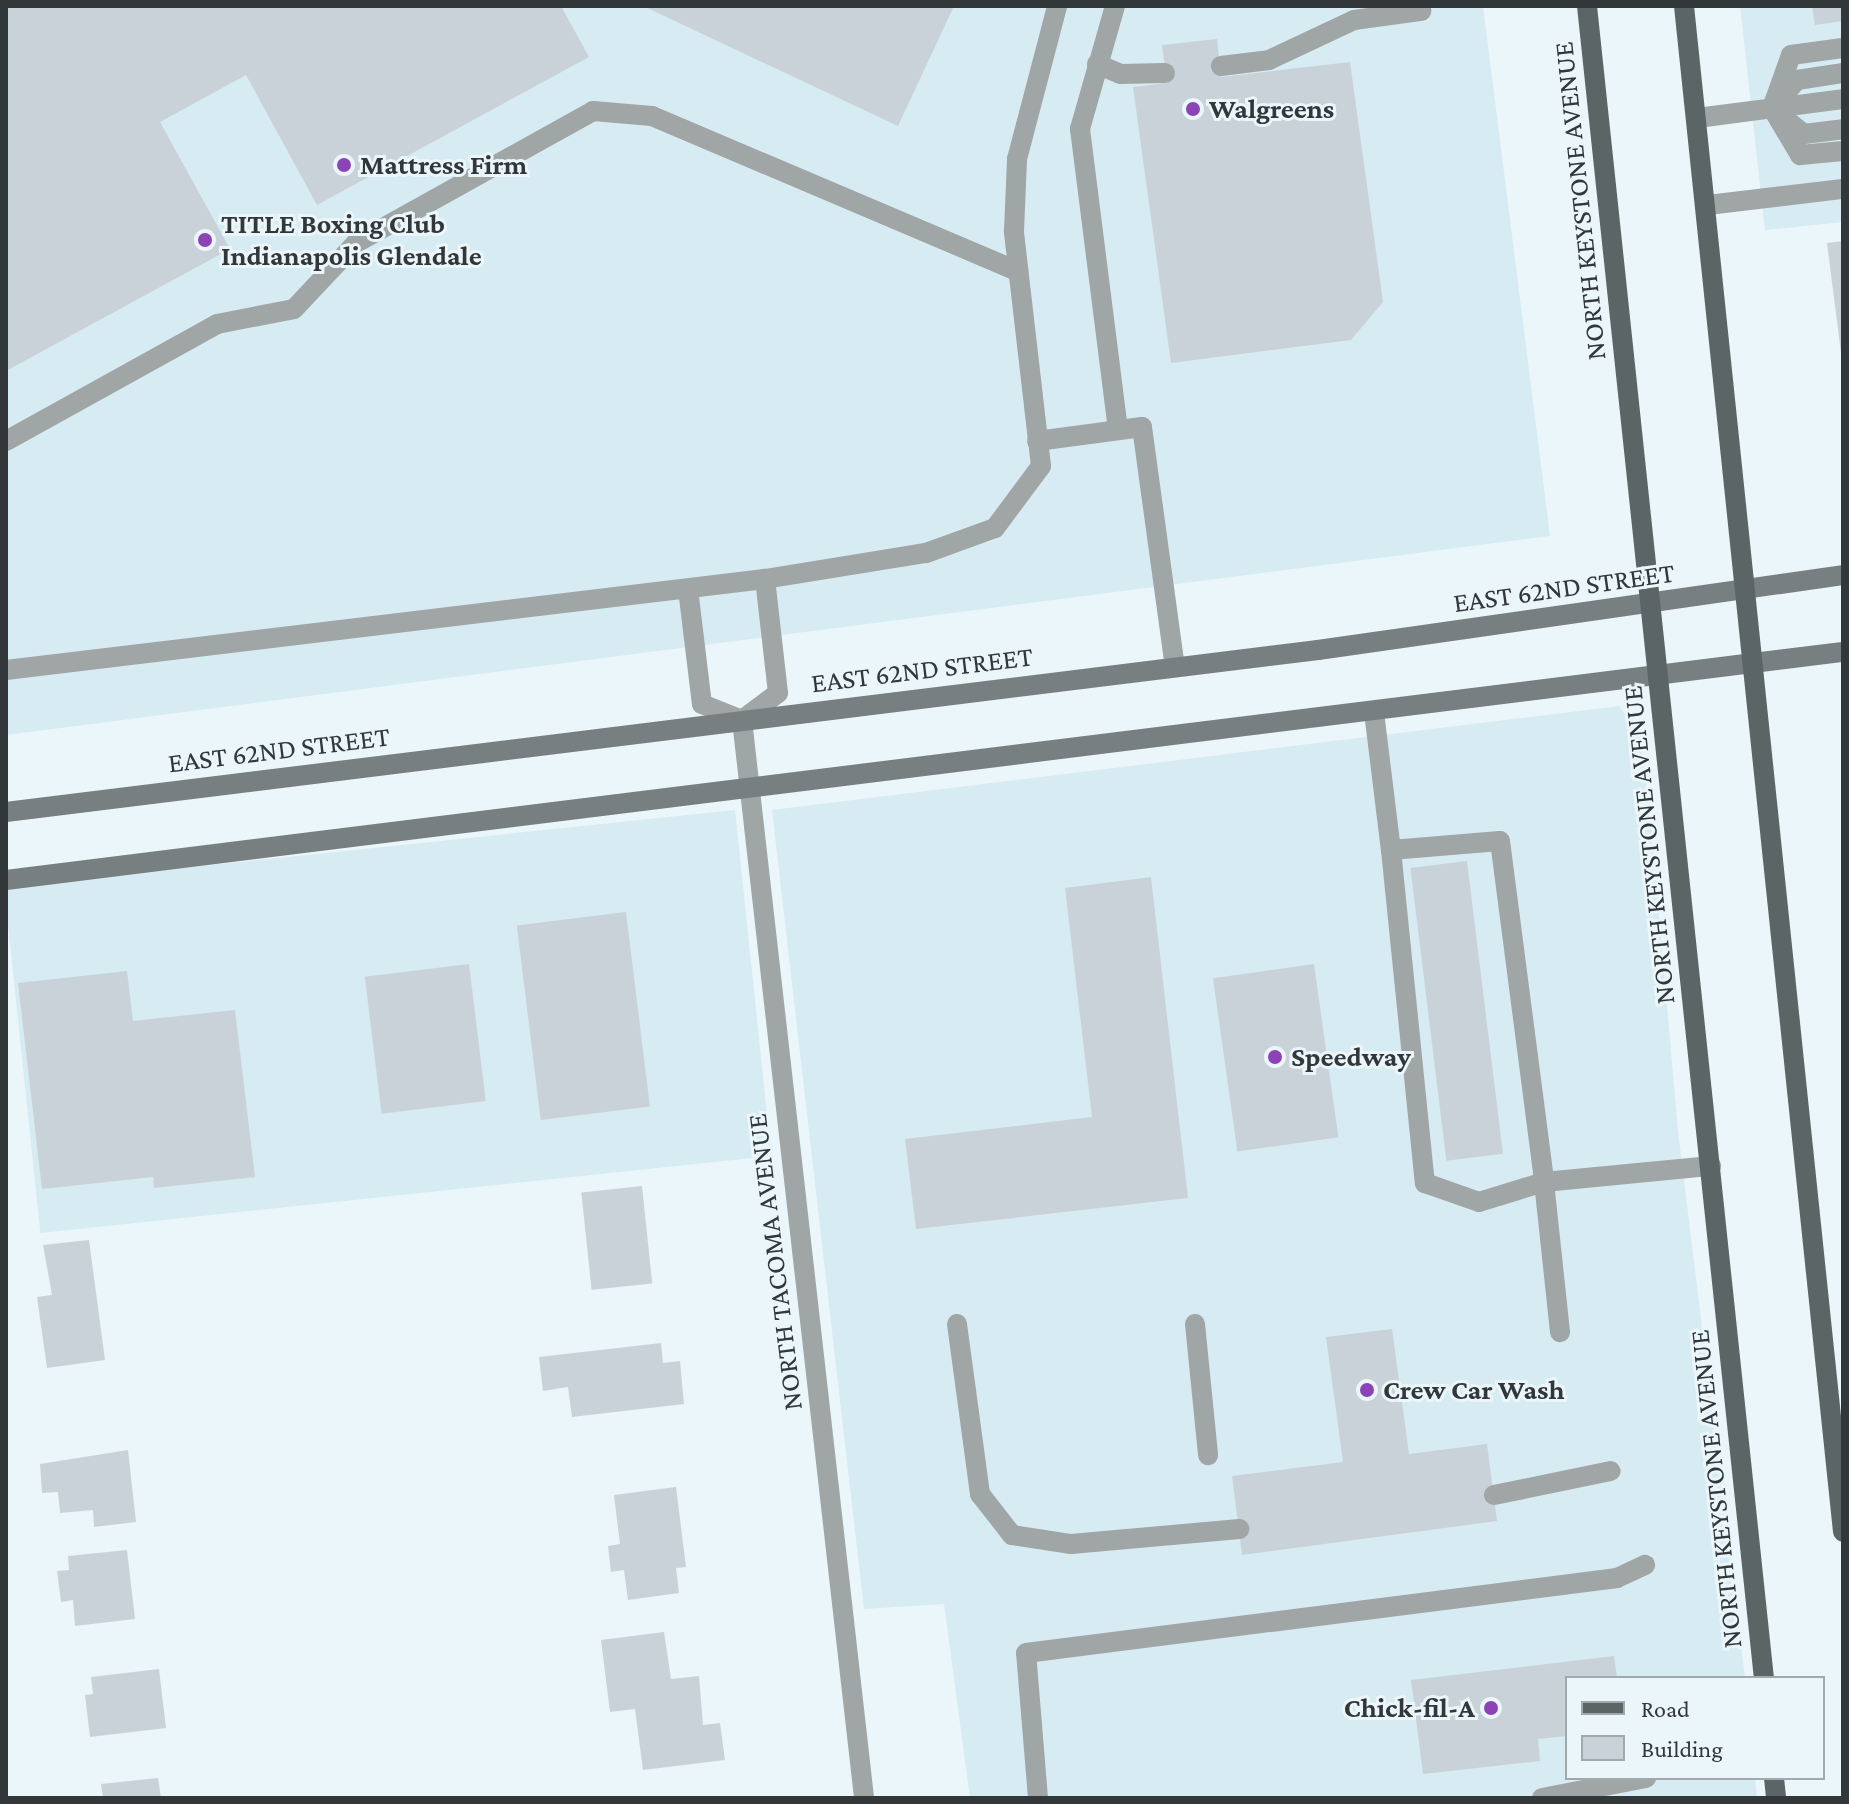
<!DOCTYPE html>
<style>
body{margin:0}
#map{position:relative;width:1849px;height:1804px;overflow:hidden;background:#eaf6fa;font-family:"Crimson Pro",serif}
div>[style]{position:absolute}
.built>*{inset:0;background:#d7ebf2;transform-origin:0 0}
.building>*{inset:0;background:#c9d2d9;transform-origin:0 0}
.lane>*{height:20px;margin:-10px;padding:0 10px;transform-origin:10px;border-radius:10px;background:#a0a5a5}
.street>*{height:20px;margin:-10px;padding:0 10px;transform-origin:10px;border-radius:10px;background:#a0a5a5}
.secondary>*{height:20px;margin:-10px;padding:0 10px;transform-origin:10px;border-radius:10px;background:#787f80}
.primary>*{height:20px;margin:-10px;padding:0 10px;transform-origin:10px;border-radius:10px;background:#5b6565}
.dots>*{width:22px;height:22px;translate:-50% -50%;box-sizing:border-box;border:4px solid #eaf6fa;border-radius:50%}
span{translate:-50% -50%;white-space:nowrap;text-align:center;line-height:1.15;-webkit-text-stroke:6px #eaf6fa;paint-order:stroke}
.poi-label{font-size:28px;color:#323739;font-weight:700}
.left{translate:0 -50%;text-align:left}
.right{translate:-100% -50%;text-align:right}
.street-label{font-size:28px;color:#323739}
.frame{position:absolute;inset:0;border:8px solid #323739;pointer-events:none}
.legend{position:absolute;left:1565px;top:1676px;width:260px;height:104px;box-sizing:border-box;background:#eaf6fa;border:2px solid #a0aaad;margin:0;padding:10px 14px;list-style:none;font-size:24px;color:#323739}
.legend li{display:flex;align-items:center;gap:16px;height:40px}
.legend b{width:40px;border:2px solid #a0aaad}
</style>
<div id="map">
<div class="built">
<div style="clip-path:polygon(6px 6px,1483px 6px,1550px 536px,6px 735px)"></div>
<div style="clip-path:polygon(1740px 6px,1843px 6px,1843px 222px,1765px 230px)"></div>
<div style="clip-path:polygon(1619px 706px,1640px 735px,1650px 812px,1678px 1131px,1745px 1678px,1567px 1678px,1567px 1778px,1755px 1778px,1757px 1798px,970px 1798px,944px 1604px,864px 1609px,772px 810px)"></div>
<div style="left:735px;top:810px;width:348px;height:735px;rotate:84deg"></div>
</div>
<div class="building">
<div style="clip-path:polygon(6px 6px,561px 6px,589px 57px,317px 205px,246px 75px,160px 122px,230px 249px,6px 371px)"></div>
<div style="clip-path:polygon(643px 6px,954px 6px,898px 126px)"></div>
<div style="clip-path:polygon(1812px 6px,1843px 6px,1843px 21px,1815px 25px)"></div>
<div style="clip-path:polygon(1217px 39px,1221px 77px,1350px 62px,1383px 302px,1351px 340px,1171px 363px,1133px 87px,1167px 83px,1162px 45px)"></div>
<div style="clip-path:polygon(1843px 241px,1843px 353px,1841px 353px,1827px 243px)"></div>
<div style="left:1467px;top:861px;width:295px;height:57px;rotate:83deg"></div>
<div style="clip-path:polygon(1151px 877px,1188px 1198px,916px 1229px,905px 1139px,1092px 1117px,1065px 888px)"></div>
<div style="left:626px;top:912px;width:196px;height:110px;rotate:83deg"></div>
<div style="left:469px;top:964px;width:138px;height:105px;rotate:83deg"></div>
<div style="left:1314px;top:964px;width:175px;height:102px;rotate:82deg"></div>
<div style="clip-path:polygon(127px 971px,133px 1021px,235px 1010px,255px 1177px,154px 1188px,153px 1177px,42px 1189px,18px 983px)"></div>
<div style="left:642px;top:1186px;width:98px;height:61px;rotate:84deg"></div>
<div style="clip-path:polygon(89px 1240px,105px 1360px,47px 1368px,37px 1297px,52px 1295px,43px 1245px)"></div>
<div style="clip-path:polygon(1392px 1329px,1409px 1454px,1487px 1444px,1497px 1521px,1242px 1555px,1232px 1476px,1343px 1462px,1326px 1337px)"></div>
<div style="clip-path:polygon(661px 1343px,663px 1363px,680px 1361px,684px 1404px,572px 1417px,568px 1387px,543px 1391px,539px 1357px)"></div>
<div style="clip-path:polygon(128px 1450px,136px 1522px,94px 1527px,93px 1510px,60px 1513px,58px 1492px,42px 1493px,40px 1464px)"></div>
<div style="clip-path:polygon(676px 1487px,686px 1567px,676px 1568px,679px 1593px,628px 1600px,624px 1570px,611px 1572px,608px 1546px,620px 1544px,614px 1495px)"></div>
<div style="clip-path:polygon(127px 1550px,135px 1619px,75px 1626px,73px 1600px,61px 1602px,57px 1571px,69px 1570px,68px 1556px)"></div>
<div style="clip-path:polygon(664px 1632px,671px 1679px,699px 1676px,703px 1725px,720px 1723px,725px 1760px,643px 1770px,635px 1709px,610px 1712px,601px 1640px)"></div>
<div style="clip-path:polygon(1614px 1656px,1617px 1678px,1567px 1678px,1567px 1736px,1538px 1739px,1540px 1761px,1423px 1774px,1411px 1680px)"></div>
<div style="clip-path:polygon(159px 1669px,166px 1728px,90px 1737px,85px 1695px,93px 1694px,91px 1677px)"></div>
<div style="clip-path:polygon(158px 1778px,161px 1798px,103px 1798px,101px 1784px)"></div>
</div>
<div class="lane">
<div style="left:1115px;top:6px;width:128px;rotate:105.9deg"></div>
<div style="left:1080px;top:129px;width:303px;rotate:82.8deg"></div>
<div style="left:1097px;top:64px;width:25px;rotate:23deg"></div>
<div style="left:1120px;top:74px;width:45px;rotate:-1.3deg"></div>
<div style="left:1221px;top:66px;width:48px;rotate:-7.1deg"></div>
<div style="left:1269px;top:60px;width:94px;rotate:-25.2deg"></div>
<div style="left:1354px;top:20px;width:68px;rotate:-7.7deg"></div>
<div style="left:1780px;top:99px;width:25px;rotate:-48deg"></div>
<div style="left:1797px;top:80px;width:47px;rotate:-8.7deg"></div>
<div style="left:1772px;top:108px;width:56px;rotate:-70.3deg"></div>
<div style="left:1791px;top:55px;width:52px;rotate:-7.7deg"></div>
<div style="left:1772px;top:108px;width:55px;rotate:59.2deg"></div>
<div style="left:1800px;top:155px;width:43px;rotate:-5.3deg"></div>
<div style="left:1781px;top:116px;width:29px;rotate:38deg"></div>
<div style="left:1804px;top:134px;width:39px;rotate:-7deg"></div>
<div style="left:1697px;top:118px;width:147px;rotate:-7.4deg"></div>
<div style="left:6px;top:441px;width:241px;rotate:-29deg"></div>
<div style="left:217px;top:324px;width:78px;rotate:-11deg"></div>
<div style="left:294px;top:309px;width:91px;rotate:-46.8deg"></div>
<div style="left:356px;top:243px;width:271px;rotate:-29.1deg"></div>
<div style="left:593px;top:111px;width:59px;rotate:4.8deg"></div>
<div style="left:652px;top:116px;width:394px;rotate:23deg"></div>
<div style="left:1037px;top:441px;width:106px;rotate:-7.6deg"></div>
<div style="left:1142px;top:427px;width:242px;rotate:82.2deg"></div>
<div style="left:688px;top:589px;width:116px;rotate:83.1deg"></div>
<div style="left:702px;top:704px;width:43px;rotate:21.8deg"></div>
<div style="left:742px;top:720px;width:45px;rotate:-36.9deg"></div>
<div style="left:778px;top:693px;width:115px;rotate:-96.5deg"></div>
<div style="left:6px;top:670px;width:764px;rotate:-6.84deg"></div>
<div style="left:765px;top:579px;width:163px;rotate:-9.2deg"></div>
<div style="left:926px;top:553px;width:73px;rotate:-19.9deg"></div>
<div style="left:995px;top:528px;width:77px;rotate:-53.4deg"></div>
<div style="left:1041px;top:466px;width:237px;rotate:-96.6deg"></div>
<div style="left:1014px;top:231px;width:72px;rotate:-87.6deg"></div>
<div style="left:1017px;top:159px;width:158px;rotate:-75.3deg"></div>
<div style="left:1374px;top:712px;width:139px;rotate:83deg"></div>
<div style="left:1391px;top:850px;width:109px;rotate:-4.7deg"></div>
<div style="left:1500px;top:841px;width:344px;rotate:82.6deg"></div>
<div style="left:1544px;top:1182px;width:168px;rotate:-5.5deg"></div>
<div style="left:1391px;top:850px;width:335px;rotate:84.2deg"></div>
<div style="left:1425px;top:1183px;width:57px;rotate:19.4deg"></div>
<div style="left:1479px;top:1202px;width:68px;rotate:-17.1deg"></div>
<div style="left:1544px;top:1182px;width:151px;rotate:83.9deg"></div>
<div style="left:957px;top:1324px;width:172px;rotate:82.3deg"></div>
<div style="left:980px;top:1494px;width:52px;rotate:52deg"></div>
<div style="left:1012px;top:1535px;width:60px;rotate:8.7deg"></div>
<div style="left:1071px;top:1544px;width:169px;rotate:-5.1deg"></div>
<div style="left:1195px;top:1324px;width:132px;rotate:84.3deg"></div>
<div style="left:1494px;top:1495px;width:119px;rotate:-11.6deg"></div>
<div style="left:1038px;top:1798px;width:145px;rotate:-94.7deg"></div>
<div style="left:1026px;top:1653px;width:596px;rotate:-7.23deg"></div>
<div style="left:1617px;top:1578px;width:31px;rotate:-25deg"></div>
<div style="left:1542px;top:1798px;width:106px;rotate:-10.9deg"></div>
</div>
<div class="street">
<div style="left:1708px;top:205px;width:136px;rotate:-6.8deg"></div>
<div style="left:742px;top:720px;width:1085px;rotate:83.54deg"></div>
</div>
<div class="secondary">
<div style="left:6px;top:812px;width:1322px;rotate:-7.04deg"></div>
<div style="left:1318px;top:650px;width:530px;rotate:-8.13deg"></div>
<div style="left:6px;top:880px;width:1851px;rotate:-7.08deg"></div>
</div>
<div class="primary">
<div style="left:1587px;top:6px;width:1681px;rotate:83.96deg"></div>
<div style="left:1684px;top:6px;width:1534px;rotate:84.05deg"></div>
<div style="left:1774px;top:1778px;width:20px;rotate:84deg"></div>
</div>
<div class="dots">
<div style="left:1193px;top:109px;background:#8b43b6"></div>
<div style="left:344px;top:165px;background:#8b43b6"></div>
<div style="left:205px;top:240px;background:#8b43b6"></div>
<div style="left:1275px;top:1057px;background:#8b43b6"></div>
<div style="left:1367px;top:1390px;background:#8b43b6"></div>
<div style="left:1491px;top:1708px;background:#8b43b6"></div>
</div>
<div class="poi-label">
<span class="left" style="left:1209px;top:109px">Walgreens</span>
<span class="left" style="left:360px;top:165px">Mattress Firm</span>
<span class="left" style="left:221px;top:240px">TITLE Boxing Club<br>Indianapolis Glendale</span>
<span class="left" style="left:1291px;top:1057px">Speedway</span>
<span class="left" style="left:1383px;top:1390px">Crew Car Wash</span>
<span class="right" style="left:1475px;top:1708px">Chick-fil-A</span>
</div>
<div class="street-label">
<span style="left:1580px;top:201px;rotate:-96deg">NORTH KEYSTONE AVENUE</span>
<span style="left:1564px;top:588px;rotate:-8deg">EAST 62ND STREET</span>
<span style="left:922px;top:670px;rotate:-7deg">EAST 62ND STREET</span>
<span style="left:279px;top:750px;rotate:-7deg">EAST 62ND STREET</span>
<span style="left:1649px;top:845px;rotate:-96deg">NORTH KEYSTONE AVENUE</span>
<span style="left:775px;top:1262px;rotate:-97deg">NORTH TACOMA AVENUE</span>
<span style="left:1716px;top:1489px;rotate:-96deg">NORTH KEYSTONE AVENUE</span>
</div>
<div class="frame"></div>
<ul class="legend">
<li><b style="height:10px;background:#5b6565"></b>Road</li>
<li><b style="height:22px;background:#c9d2d9"></b>Building</li>
</ul>
</div>
